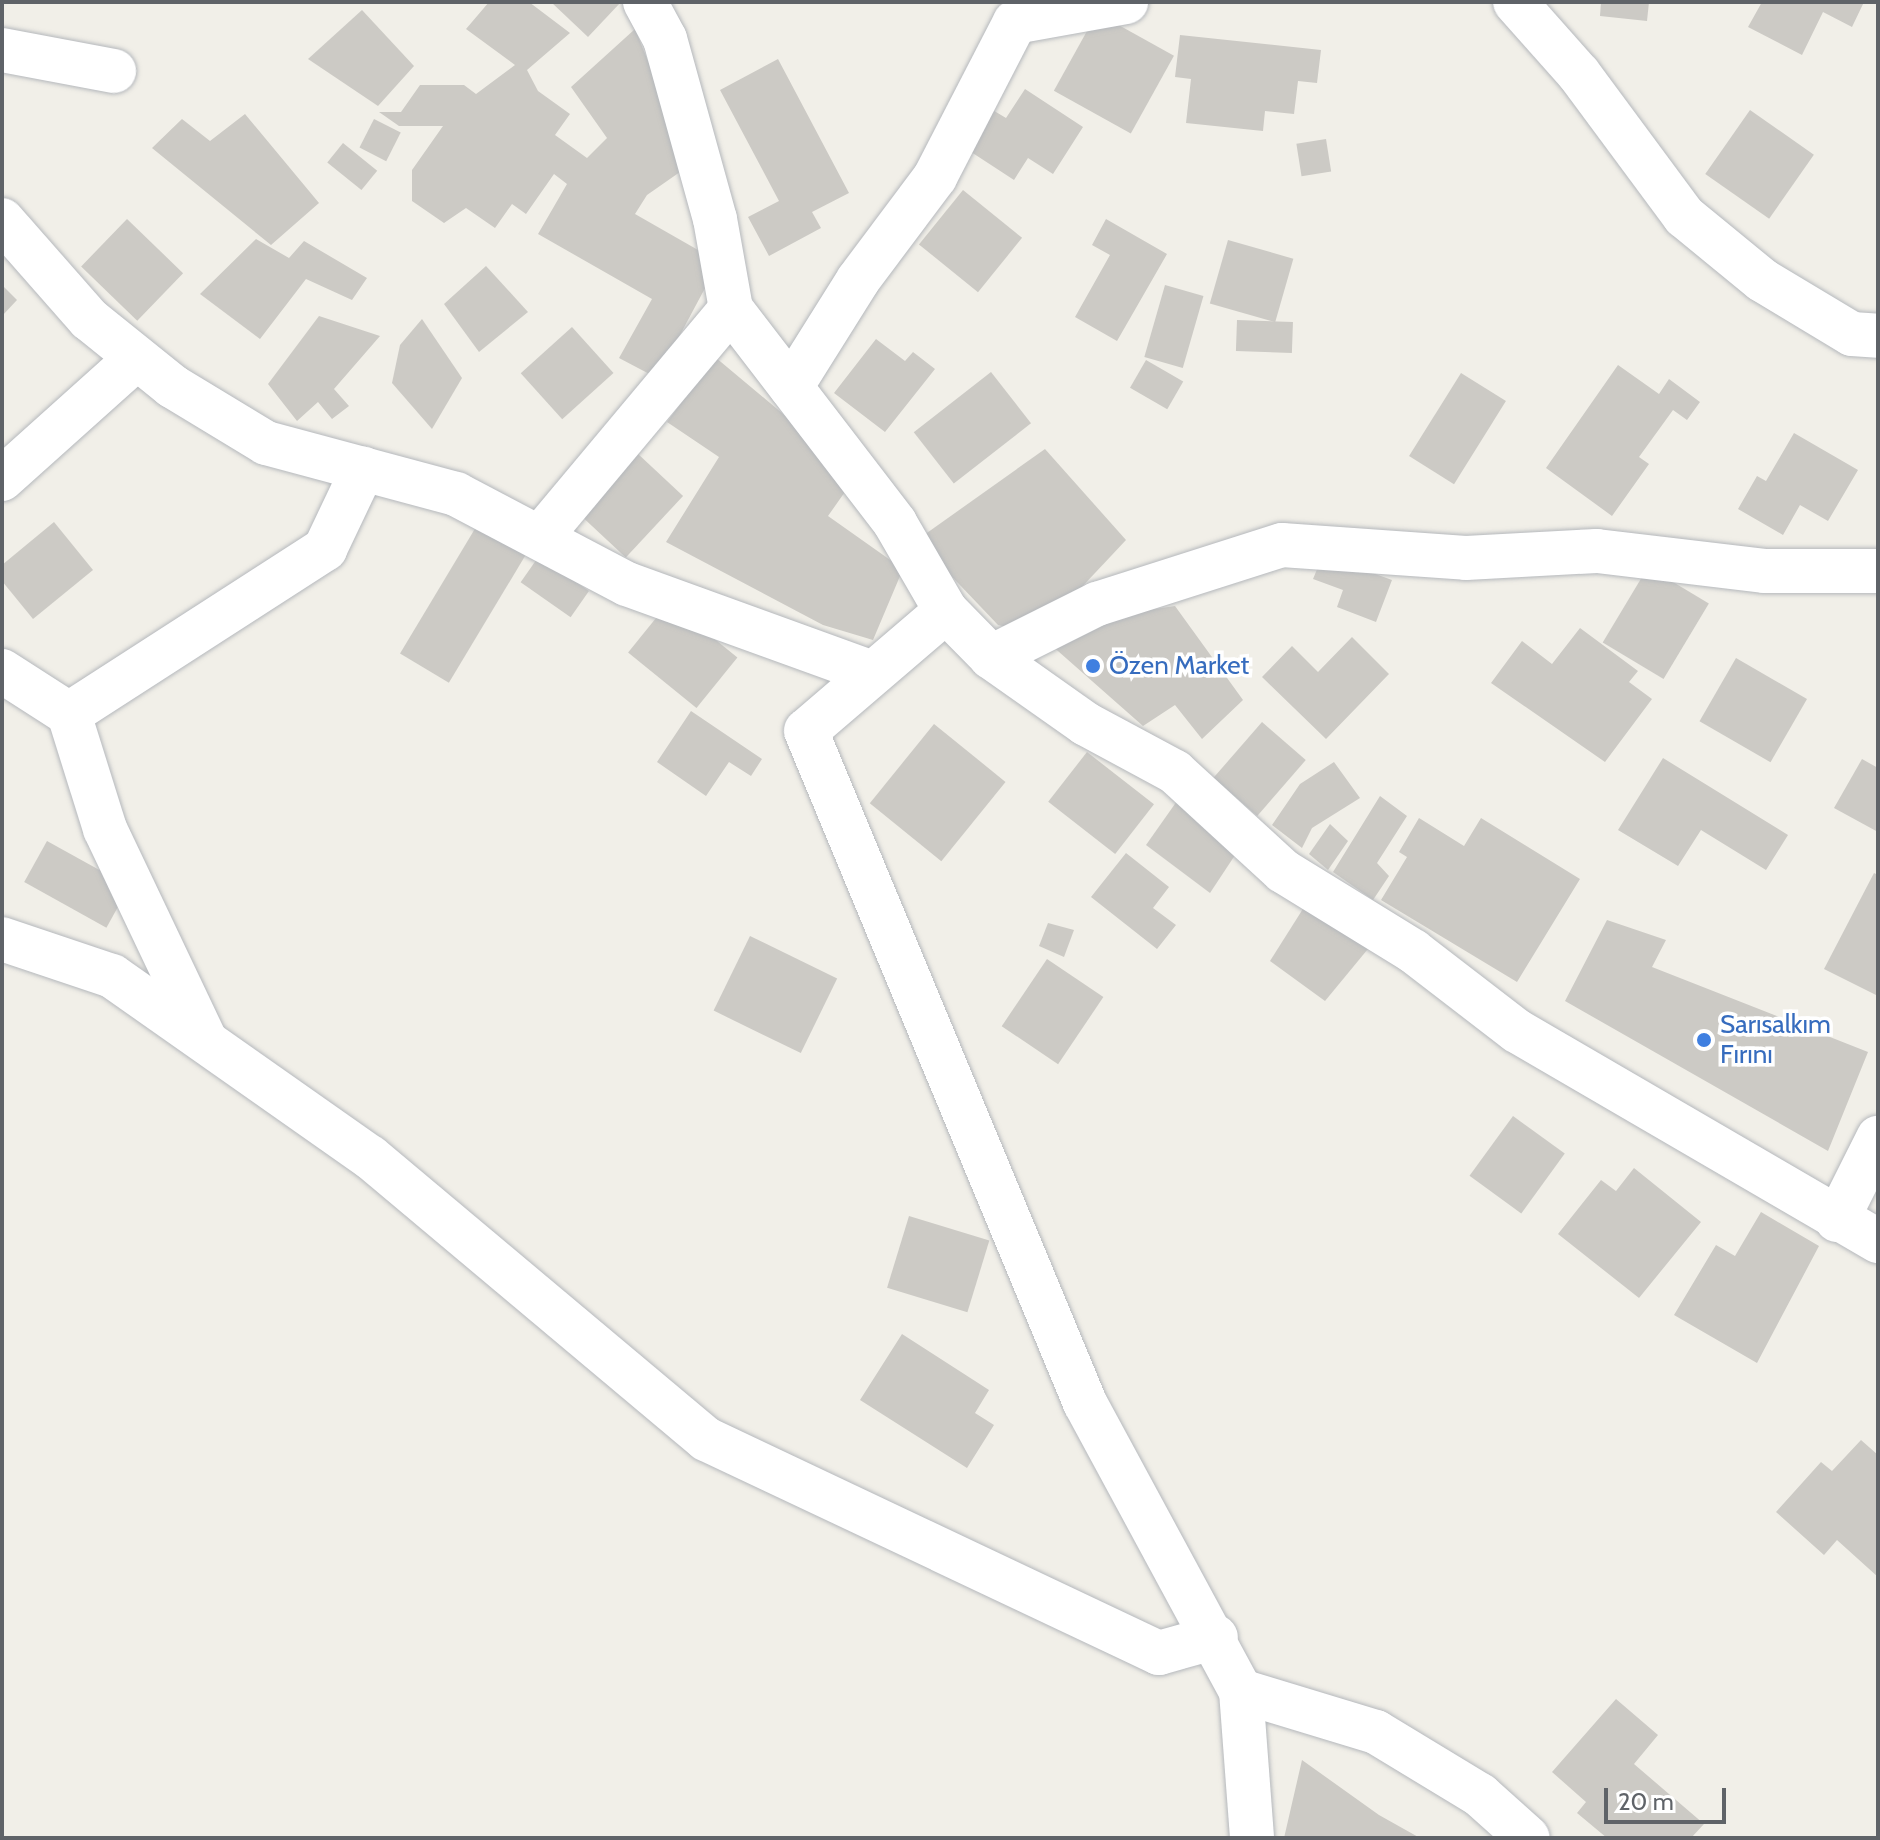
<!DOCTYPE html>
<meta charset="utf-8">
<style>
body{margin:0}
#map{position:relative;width:1880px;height:1840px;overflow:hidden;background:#f1efe8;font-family:Cabin,sans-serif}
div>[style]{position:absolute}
.building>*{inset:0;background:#cccac5;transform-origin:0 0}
.roads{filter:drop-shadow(0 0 2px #b5b8bc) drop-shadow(0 0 2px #b5b8bc)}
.minor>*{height:44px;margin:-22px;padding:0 22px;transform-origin:22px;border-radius:22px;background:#fff}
.dots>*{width:22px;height:22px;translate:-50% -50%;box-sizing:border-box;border:4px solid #fff;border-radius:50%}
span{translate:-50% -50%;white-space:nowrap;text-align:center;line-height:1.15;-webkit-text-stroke:7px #fff;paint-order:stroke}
.shop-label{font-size:26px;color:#366cbe}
.left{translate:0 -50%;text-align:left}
.frame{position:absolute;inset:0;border:4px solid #5f6368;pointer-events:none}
.scale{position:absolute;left:1604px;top:1788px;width:122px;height:36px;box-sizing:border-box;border:4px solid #5f6368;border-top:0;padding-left:10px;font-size:24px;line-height:28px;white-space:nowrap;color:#5f6368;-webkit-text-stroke:6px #fff;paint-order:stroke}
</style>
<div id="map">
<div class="building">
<div style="clip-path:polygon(489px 2px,529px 2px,570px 33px,527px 70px,538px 91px,570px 114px,555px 135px,587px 158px,607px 138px,571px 87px,635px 29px,690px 165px,647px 195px,635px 214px,719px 262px,657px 378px,619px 358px,652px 299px,538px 234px,567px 184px,554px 174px,526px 214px,512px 204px,495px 228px,466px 208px,444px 223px,412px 201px,412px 170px,443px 126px,399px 126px,379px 112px,401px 112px,420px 85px,464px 85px,476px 94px,515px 65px,466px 29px)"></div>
<div style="clip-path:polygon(551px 2px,621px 2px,588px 37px)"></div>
<div style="clip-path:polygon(1601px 2px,1649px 2px,1647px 21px,1600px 16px)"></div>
<div style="clip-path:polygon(1762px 2px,1864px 2px,1852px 27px,1823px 12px,1802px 55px,1748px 27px)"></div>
<div style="clip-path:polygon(362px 10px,414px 66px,378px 106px,308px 59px)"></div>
<div style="left:1097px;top:13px;width:88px;height:89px;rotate:29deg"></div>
<div style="clip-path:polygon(1180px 35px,1321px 50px,1317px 83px,1298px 81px,1294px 114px,1265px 111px,1263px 131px,1186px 123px,1191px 79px,1175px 77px)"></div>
<div style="clip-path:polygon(778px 59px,849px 193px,812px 212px,821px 228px,769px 256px,748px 217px,779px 201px,720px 90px)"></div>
<div style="clip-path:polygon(1025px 89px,1083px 127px,1053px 174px,1028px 158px,1014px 180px,965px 148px,991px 109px,1006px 118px)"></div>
<div style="left:1750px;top:110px;width:78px;height:78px;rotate:35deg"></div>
<div style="clip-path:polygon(245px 114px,319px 203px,271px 245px,152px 148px,182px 119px,210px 141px)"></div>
<div style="left:374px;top:119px;width:30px;height:32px;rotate:27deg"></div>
<div style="left:1326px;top:139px;width:33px;height:30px;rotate:81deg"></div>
<div style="left:343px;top:143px;width:44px;height:25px;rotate:39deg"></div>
<div style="left:963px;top:190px;width:76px;height:70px;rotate:39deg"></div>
<div style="left:127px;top:219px;width:78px;height:66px;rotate:44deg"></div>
<div style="clip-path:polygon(1106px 219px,1167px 254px,1117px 341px,1075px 317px,1110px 255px,1092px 245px)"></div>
<div style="clip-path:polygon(256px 239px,289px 258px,304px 241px,367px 278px,352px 300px,306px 279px,260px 339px,200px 294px)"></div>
<div style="left:1228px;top:240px;width:68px;height:66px;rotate:16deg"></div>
<div style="clip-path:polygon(486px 266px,528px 312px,479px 352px,444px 304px)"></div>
<div style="clip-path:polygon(2px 285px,17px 300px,2px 316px)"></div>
<div style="left:1165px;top:285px;width:40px;height:75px;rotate:16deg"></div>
<div style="clip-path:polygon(319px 316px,380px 336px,334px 389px,349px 406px,332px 419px,318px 402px,297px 421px,268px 384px)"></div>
<div style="clip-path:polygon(422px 319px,462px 378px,432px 429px,392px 383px,400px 345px)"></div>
<div style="left:1237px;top:320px;width:56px;height:31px;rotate:2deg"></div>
<div style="left:572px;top:327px;width:62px;height:69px;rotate:48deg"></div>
<div style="clip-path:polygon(876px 339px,905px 361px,913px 352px,935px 369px,885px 432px,834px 393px)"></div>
<div style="clip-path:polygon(715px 357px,801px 429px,847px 489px,828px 516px,903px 569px,873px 640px,823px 625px,666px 542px,719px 457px,667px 422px)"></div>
<div style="left:1146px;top:360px;width:43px;height:32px;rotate:30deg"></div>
<div style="clip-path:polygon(1618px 365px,1659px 394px,1669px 379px,1700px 402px,1687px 420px,1673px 410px,1639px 457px,1649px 464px,1612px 516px,1546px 468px)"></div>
<div style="left:991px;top:372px;width:65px;height:98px;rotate:52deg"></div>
<div style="left:1461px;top:373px;width:53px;height:98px;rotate:32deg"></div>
<div style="clip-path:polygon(1794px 433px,1858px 470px,1828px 521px,1800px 505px,1783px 535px,1738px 509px,1757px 476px,1766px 481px)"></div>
<div style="clip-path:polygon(1045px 449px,1126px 540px,1080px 589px,1021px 630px,998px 625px,917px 540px)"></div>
<div style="left:637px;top:453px;width:63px;height:84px;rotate:43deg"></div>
<div style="left:485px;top:512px;width:57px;height:165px;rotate:31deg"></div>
<div style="clip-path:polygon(54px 522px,93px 570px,33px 619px,2px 581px,2px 565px)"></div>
<div style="clip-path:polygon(1323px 555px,1392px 580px,1376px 622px,1337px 607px,1343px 590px,1313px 579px)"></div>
<div style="left:539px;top:556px;width:61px;height:32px;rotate:35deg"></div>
<div style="left:1648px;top:567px;width:71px;height:88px;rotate:31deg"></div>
<div style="left:669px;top:602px;width:88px;height:65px;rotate:39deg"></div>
<div style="clip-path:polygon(1175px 606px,1243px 700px,1202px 739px,1175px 705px,1143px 726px,1050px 644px,1107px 616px)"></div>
<div style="clip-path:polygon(1580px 628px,1638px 671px,1629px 682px,1652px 699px,1605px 762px,1491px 683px,1522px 641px,1552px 664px)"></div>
<div style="clip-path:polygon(1352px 637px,1389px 674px,1326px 739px,1262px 677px,1292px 646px,1318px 672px)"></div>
<div style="left:1736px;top:658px;width:82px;height:73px;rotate:30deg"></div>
<div style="clip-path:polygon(691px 711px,762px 759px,751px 776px,729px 762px,706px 796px,657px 762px)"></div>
<div style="left:1262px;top:722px;width:58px;height:74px;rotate:41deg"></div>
<div style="left:934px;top:724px;width:92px;height:102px;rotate:39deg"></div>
<div style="left:1087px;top:752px;width:85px;height:63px;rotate:38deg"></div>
<div style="clip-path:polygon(1663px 758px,1788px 835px,1766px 870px,1701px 830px,1678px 866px,1618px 830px)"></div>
<div style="clip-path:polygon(1862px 759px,1878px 768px,1878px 832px,1834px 808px)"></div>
<div style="clip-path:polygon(1334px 762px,1360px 798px,1312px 828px,1302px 848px,1272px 825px,1300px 784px)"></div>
<div style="clip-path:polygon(1189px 784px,1247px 837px,1210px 893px,1146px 845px)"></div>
<div style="clip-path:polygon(1380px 796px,1407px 816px,1377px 863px,1389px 876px,1373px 900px,1333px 872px)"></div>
<div style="clip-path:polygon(1419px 818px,1464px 846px,1481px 818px,1580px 879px,1517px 982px,1381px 900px,1407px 857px,1399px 852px)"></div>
<div style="clip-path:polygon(1330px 824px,1348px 841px,1328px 870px,1309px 854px)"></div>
<div style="left:47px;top:841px;width:94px;height:47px;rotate:29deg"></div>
<div style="clip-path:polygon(1126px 853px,1169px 887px,1153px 908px,1176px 925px,1157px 949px,1091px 897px)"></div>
<div style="clip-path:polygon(1874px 873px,1878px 875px,1878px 996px,1824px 969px)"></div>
<div style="clip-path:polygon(1313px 893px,1377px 938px,1325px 1001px,1270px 961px)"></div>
<div style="clip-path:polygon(1607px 920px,1666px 940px,1652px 967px,1868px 1052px,1828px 1151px,1565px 1001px)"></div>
<div style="clip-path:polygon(1048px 923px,1074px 930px,1064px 957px,1039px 946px)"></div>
<div style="left:750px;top:936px;width:97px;height:83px;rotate:26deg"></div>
<div style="left:1047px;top:959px;width:68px;height:81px;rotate:34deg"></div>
<div style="left:1513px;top:1116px;width:64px;height:74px;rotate:36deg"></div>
<div style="clip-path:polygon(1634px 1168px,1701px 1222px,1639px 1298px,1558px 1234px,1601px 1180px,1616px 1191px)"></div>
<div style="clip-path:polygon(1761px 1212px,1819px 1246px,1757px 1363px,1674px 1315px,1716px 1245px,1735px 1256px)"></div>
<div style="left:909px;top:1216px;width:84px;height:75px;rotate:17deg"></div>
<div style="clip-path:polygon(902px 1334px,989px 1390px,975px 1413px,994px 1425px,967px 1468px,860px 1400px)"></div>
<div style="clip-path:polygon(1861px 1440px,1878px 1455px,1878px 1577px,1837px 1540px,1824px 1555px,1776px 1512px,1821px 1462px,1832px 1471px)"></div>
<div style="clip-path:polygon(1616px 1699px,1658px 1735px,1634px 1764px,1704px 1824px,1691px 1838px,1607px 1838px,1577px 1813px,1586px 1802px,1552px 1772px)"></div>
<div style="clip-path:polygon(1302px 1760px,1379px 1815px,1420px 1838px,1284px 1838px)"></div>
</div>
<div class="roads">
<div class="minor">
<div style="left:645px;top:2px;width:42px;rotate:61.6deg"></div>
<div style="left:665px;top:39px;width:187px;rotate:74.5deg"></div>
<div style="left:715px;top:219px;width:91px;rotate:79.9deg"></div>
<div style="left:731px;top:309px;width:270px;rotate:52.5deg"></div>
<div style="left:895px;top:523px;width:102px;rotate:59.9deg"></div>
<div style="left:946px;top:611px;width:64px;rotate:45.6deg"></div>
<div style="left:991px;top:657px;width:116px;rotate:35.2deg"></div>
<div style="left:1086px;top:724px;width:101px;rotate:28.3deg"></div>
<div style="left:1175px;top:772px;width:147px;rotate:42.5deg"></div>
<div style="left:1283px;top:871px;width:153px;rotate:31.6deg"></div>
<div style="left:1413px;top:951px;width:131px;rotate:37.6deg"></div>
<div style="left:1517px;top:1031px;width:418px;rotate:30.2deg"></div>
<div style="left:1515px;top:2px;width:96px;rotate:48.4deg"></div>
<div style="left:1579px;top:74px;width:177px;rotate:53.5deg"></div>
<div style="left:1684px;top:216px;width:101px;rotate:39.4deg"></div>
<div style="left:1762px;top:280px;width:105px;rotate:31deg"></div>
<div style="left:1852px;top:334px;width:26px;rotate:4deg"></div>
<div style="left:2px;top:50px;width:114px;rotate:10.6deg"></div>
<div style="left:2px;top:220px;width:132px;rotate:48.7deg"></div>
<div style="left:89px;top:319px;width:107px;rotate:38.9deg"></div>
<div style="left:172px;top:386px;width:110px;rotate:31.2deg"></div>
<div style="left:266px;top:443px;width:197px;rotate:15deg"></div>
<div style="left:456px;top:494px;width:193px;rotate:27.8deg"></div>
<div style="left:627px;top:584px;width:258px;rotate:19.9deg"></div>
<div style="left:791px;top:387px;width:126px;rotate:-57.9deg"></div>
<div style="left:858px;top:280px;width:129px;rotate:-53.2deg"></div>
<div style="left:935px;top:177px;width:174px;rotate:-62.7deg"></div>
<div style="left:1015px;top:22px;width:113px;rotate:-10.2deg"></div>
<div style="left:2px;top:479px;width:181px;rotate:-41.9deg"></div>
<div style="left:541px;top:536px;width:296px;rotate:-50.1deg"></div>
<div style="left:946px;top:611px;width:184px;rotate:139.4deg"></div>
<div style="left:806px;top:731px;width:728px;rotate:67.45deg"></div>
<div style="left:1085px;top:1403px;width:328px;rotate:61.6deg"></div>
<div style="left:1241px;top:1691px;width:147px;rotate:85.7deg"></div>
<div style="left:991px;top:657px;width:119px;rotate:-26.6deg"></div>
<div style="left:1097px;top:604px;width:194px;rotate:-17.7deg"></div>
<div style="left:1282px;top:545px;width:184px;rotate:4deg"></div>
<div style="left:1466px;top:558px;width:131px;rotate:-3.1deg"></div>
<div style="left:1597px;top:551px;width:168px;rotate:6.8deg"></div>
<div style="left:1764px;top:571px;width:114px"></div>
<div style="left:2px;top:671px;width:80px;rotate:32.7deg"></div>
<div style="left:69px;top:714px;width:305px;rotate:-32.8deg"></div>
<div style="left:325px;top:549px;width:89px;rotate:-64.6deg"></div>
<div style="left:69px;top:714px;width:121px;rotate:72.6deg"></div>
<div style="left:105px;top:829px;width:233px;rotate:64.6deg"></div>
<div style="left:2px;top:939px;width:116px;rotate:18.6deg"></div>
<div style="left:112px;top:976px;width:315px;rotate:35.1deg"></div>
<div style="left:370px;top:1157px;width:439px;rotate:40deg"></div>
<div style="left:706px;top:1439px;width:501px;rotate:25.29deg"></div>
<div style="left:1159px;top:1653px;width:59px;rotate:-15.7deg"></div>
<div style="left:1837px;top:1220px;width:92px;rotate:-63.4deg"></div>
<div style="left:1241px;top:1691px;width:141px;rotate:16.9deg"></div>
<div style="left:1376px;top:1732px;width:122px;rotate:31.2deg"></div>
<div style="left:1480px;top:1795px;width:64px;rotate:41.9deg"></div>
</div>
</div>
<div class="dots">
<div style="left:1093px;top:666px;background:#3f7fe0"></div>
<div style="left:1704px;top:1040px;background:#3f7fe0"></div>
</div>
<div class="shop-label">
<span class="left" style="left:1109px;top:666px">Özen Market</span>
<span class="left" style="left:1720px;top:1040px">Sarısalkım<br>Fırını</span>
</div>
<div class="frame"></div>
<div class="scale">20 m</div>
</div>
